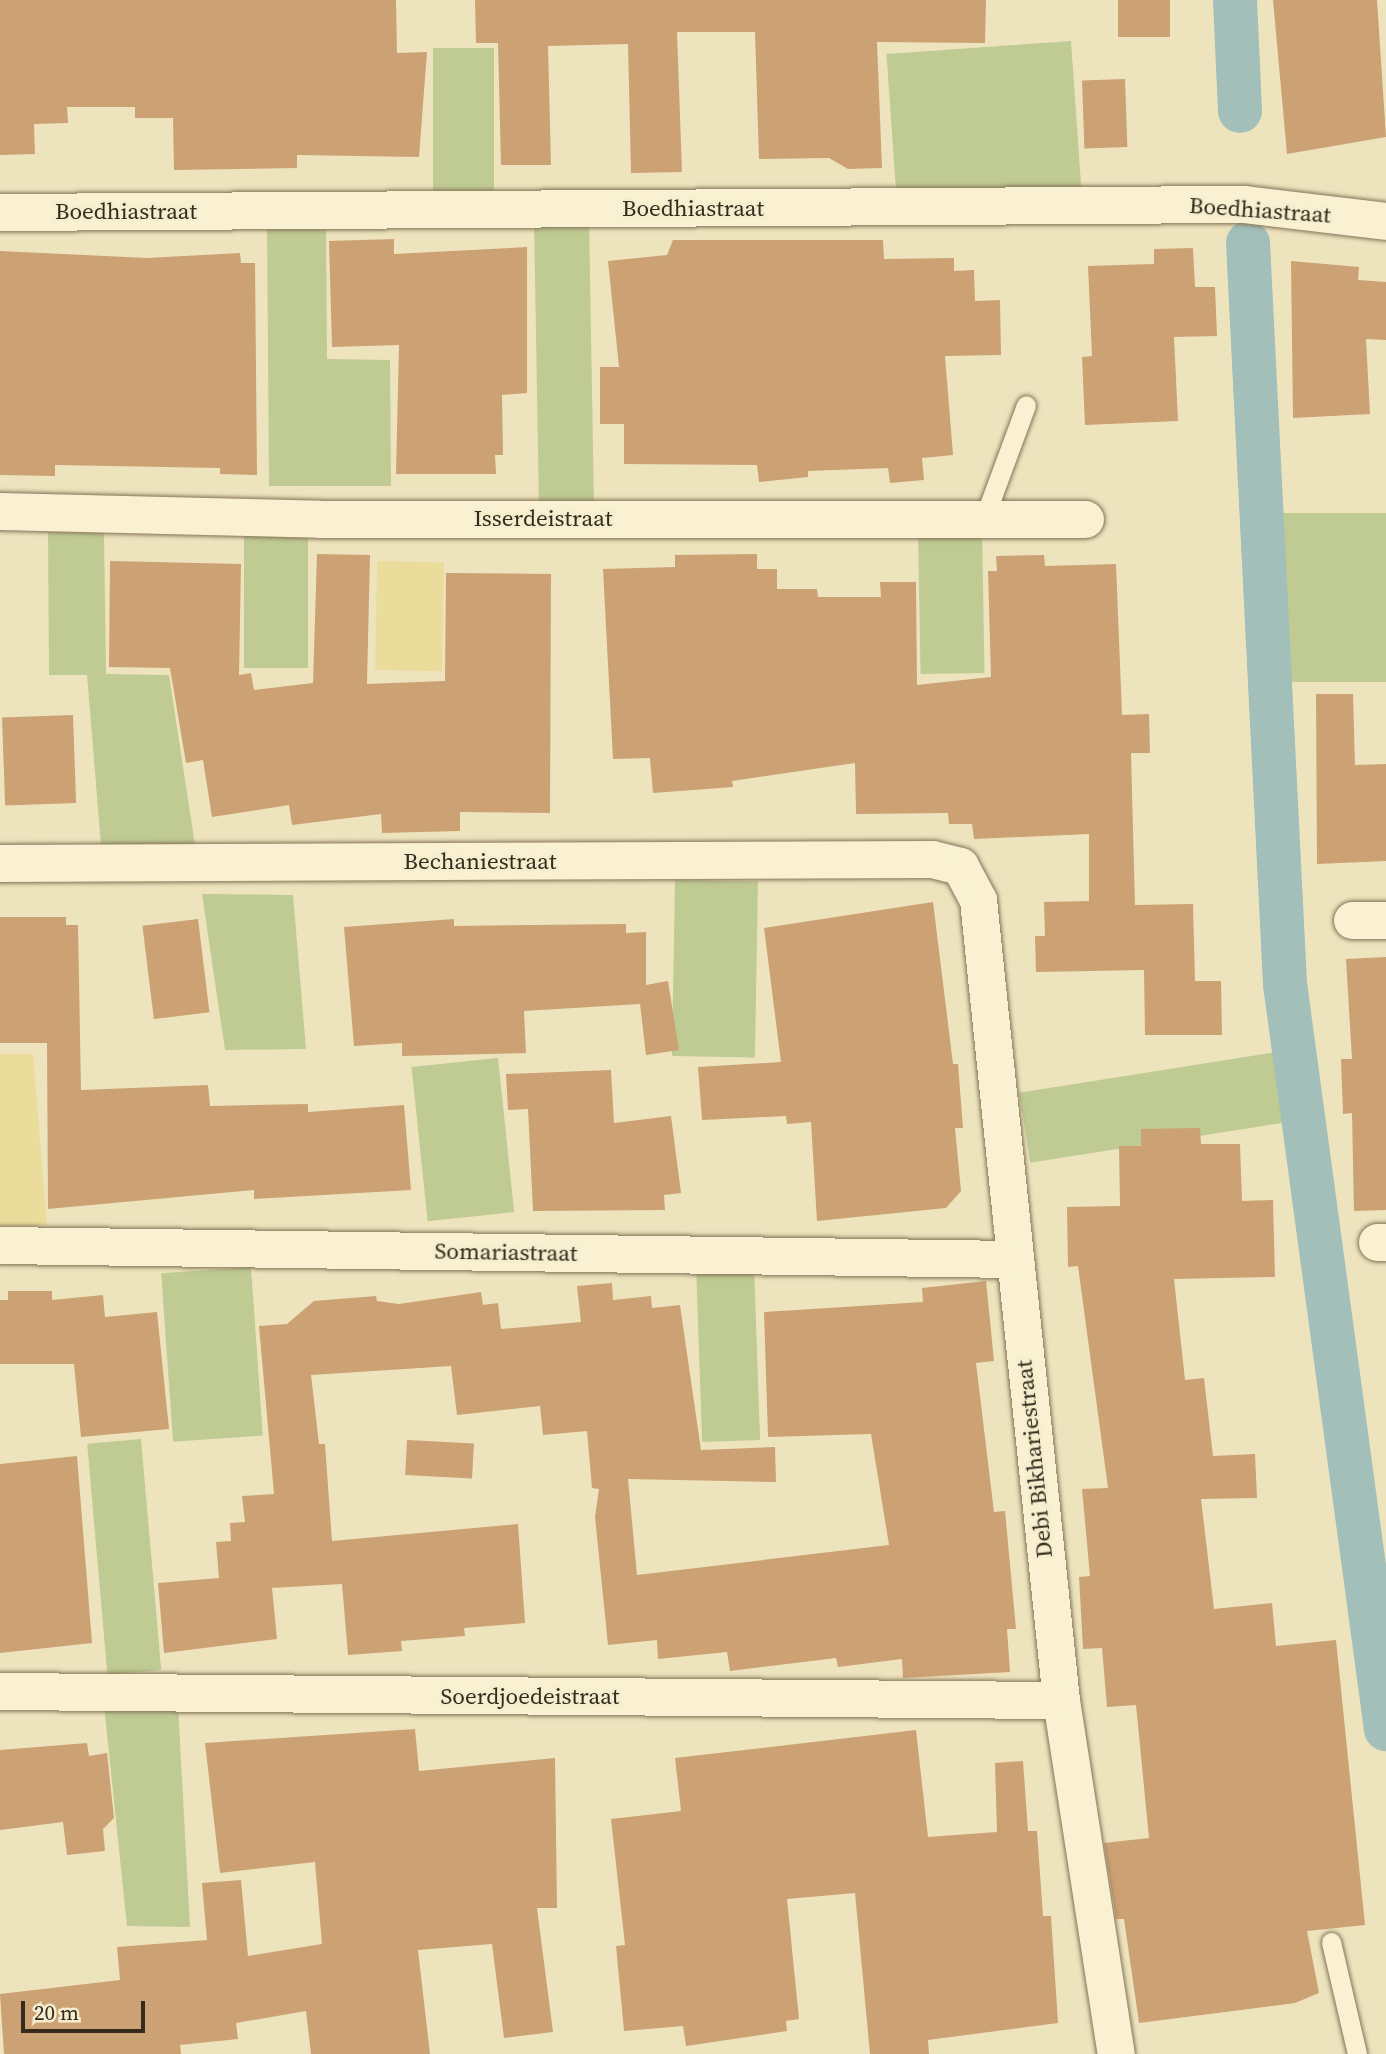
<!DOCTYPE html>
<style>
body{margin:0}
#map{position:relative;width:1386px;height:2054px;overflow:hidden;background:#ede4be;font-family:"Source Serif 4",serif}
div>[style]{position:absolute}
.green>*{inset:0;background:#bfcb93;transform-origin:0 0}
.sand>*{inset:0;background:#eadd9b;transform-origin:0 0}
.canal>*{height:44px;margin:-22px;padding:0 22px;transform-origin:22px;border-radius:22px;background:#a2bfb9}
.building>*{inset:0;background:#cca174;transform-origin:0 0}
.roads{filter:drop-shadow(0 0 2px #867457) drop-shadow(0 0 2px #867457)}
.lane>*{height:19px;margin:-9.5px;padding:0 9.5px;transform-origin:9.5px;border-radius:9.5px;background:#f9f1d1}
.street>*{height:37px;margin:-18.5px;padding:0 18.5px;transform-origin:18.5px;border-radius:18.5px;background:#f9f1d1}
span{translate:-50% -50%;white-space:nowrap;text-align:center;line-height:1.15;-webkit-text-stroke:5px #f5edce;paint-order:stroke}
.street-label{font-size:23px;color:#352a1c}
.scale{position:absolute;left:21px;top:2001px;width:124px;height:32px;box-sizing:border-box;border:4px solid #352a1c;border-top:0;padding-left:9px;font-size:21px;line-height:24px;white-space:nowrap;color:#352a1c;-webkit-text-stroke:5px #f5edce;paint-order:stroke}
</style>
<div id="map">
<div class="green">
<div style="left:1071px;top:41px;width:148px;height:185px;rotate:86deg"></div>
<div style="left:433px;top:48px;width:61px;height:148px"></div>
<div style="left:589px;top:219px;width:286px;height:55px;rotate:89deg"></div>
<div style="clip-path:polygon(267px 225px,326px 225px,327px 359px,390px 360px,391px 486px,269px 486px)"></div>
<div style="left:1386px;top:513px;width:169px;height:103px;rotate:90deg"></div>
<div style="left:982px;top:528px;width:145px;height:64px;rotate:89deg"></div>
<div style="left:244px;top:530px;width:64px;height:138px"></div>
<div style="clip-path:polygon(48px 532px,104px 533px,106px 674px,169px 675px,195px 845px,101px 845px,87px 675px,49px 675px)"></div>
<div style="left:675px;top:880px;width:83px;height:176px;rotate:1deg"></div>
<div style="clip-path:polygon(202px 894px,293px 895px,306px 1049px,225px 1050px)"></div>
<div style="left:1276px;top:1052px;width:71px;height:260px;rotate:81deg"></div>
<div style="left:498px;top:1058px;width:155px;height:87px;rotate:84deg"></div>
<div style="left:754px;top:1265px;width:175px;height:58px;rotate:88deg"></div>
<div style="left:251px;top:1267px;width:169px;height:90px;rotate:86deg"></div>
<div style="left:141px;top:1439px;width:232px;height:54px;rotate:85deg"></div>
<div style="clip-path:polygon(104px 1705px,178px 1705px,190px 1927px,127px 1926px)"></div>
</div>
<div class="sand">
<div style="left:377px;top:561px;width:67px;height:109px;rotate:1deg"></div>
<div style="clip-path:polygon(0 1054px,33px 1054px,47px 1225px,0 1225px)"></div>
</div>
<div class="canal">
<div style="left:1235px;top:0;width:111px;rotate:87.4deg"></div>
<div style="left:1248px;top:243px;width:742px;rotate:87.14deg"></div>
<div style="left:1285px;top:984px;width:752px;rotate:82.28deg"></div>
</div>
<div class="building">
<div style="clip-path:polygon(0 0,396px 0,397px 53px,427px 52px,419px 157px,297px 155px,297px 168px,174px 170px,173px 118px,135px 118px,135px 107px,67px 107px,68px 123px,34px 124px,35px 154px,0 155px)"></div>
<div style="clip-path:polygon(475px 0,986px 0,985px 43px,877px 42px,882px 168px,848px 169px,829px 158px,759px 159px,755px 32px,677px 32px,682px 172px,631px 173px,628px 44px,548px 46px,551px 165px,501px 165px,498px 43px,476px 43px)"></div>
<div style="left:1118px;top:0;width:52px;height:37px"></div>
<div style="clip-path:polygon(1273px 0,1377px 0,1386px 137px,1287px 154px)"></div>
<div style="left:1125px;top:79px;width:68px;height:43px;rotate:88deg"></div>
<div style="clip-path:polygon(394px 239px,394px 254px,527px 247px,527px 393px,502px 395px,503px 455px,495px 455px,496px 474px,396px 474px,399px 345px,332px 347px,329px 241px)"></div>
<div style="clip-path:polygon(673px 240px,883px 240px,884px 259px,954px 258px,954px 271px,974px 270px,975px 301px,1000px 300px,1001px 355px,945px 356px,953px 455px,922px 458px,924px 480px,890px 483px,888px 468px,808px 471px,808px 477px,759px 482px,757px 465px,624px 464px,624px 424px,600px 424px,600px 367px,619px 367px,608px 261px,667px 255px)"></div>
<div style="clip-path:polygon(1193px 248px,1195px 287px,1215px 287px,1217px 336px,1174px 337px,1178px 421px,1085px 425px,1082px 357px,1092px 356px,1088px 266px,1154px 264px,1154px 249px)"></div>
<div style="clip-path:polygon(0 251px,147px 258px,240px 253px,241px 263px,255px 263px,257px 475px,220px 474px,220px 468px,55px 465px,55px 476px,0 475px)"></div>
<div style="clip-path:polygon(1291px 261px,1359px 267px,1358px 280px,1386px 282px,1386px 340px,1366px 339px,1370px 414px,1293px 418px)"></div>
<div style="clip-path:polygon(317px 554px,370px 555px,367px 684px,445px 681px,446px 573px,551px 574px,550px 813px,460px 812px,460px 831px,382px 833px,381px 814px,292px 825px,289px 805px,212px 817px,203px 760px,186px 763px,170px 668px,109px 667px,110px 561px,241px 564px,239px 675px,251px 673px,254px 690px,313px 683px)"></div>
<div style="clip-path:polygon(757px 554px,757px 569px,777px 569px,777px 589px,817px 589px,818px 597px,881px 597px,880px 582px,916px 582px,917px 685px,991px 677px,988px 571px,997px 571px,996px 556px,1044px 555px,1045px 566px,1116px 564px,1122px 715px,1149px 714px,1150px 753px,1131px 753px,1135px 905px,1193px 904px,1195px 981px,1221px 981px,1222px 1035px,1145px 1035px,1144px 970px,1036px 972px,1035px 936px,1045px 936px,1044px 902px,1089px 901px,1089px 834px,974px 839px,972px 824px,949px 824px,948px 813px,856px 814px,855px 763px,732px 781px,733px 787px,653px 793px,650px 758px,613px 759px,603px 569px,675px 567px,675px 555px)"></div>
<div style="clip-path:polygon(1316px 694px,1353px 694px,1355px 765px,1386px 764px,1386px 861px,1317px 864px)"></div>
<div style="left:73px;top:715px;width:88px;height:71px;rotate:88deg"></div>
<div style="clip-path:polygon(933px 902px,953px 1064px,958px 1064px,963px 1128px,955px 1128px,961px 1191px,946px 1208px,817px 1221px,811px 1122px,787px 1124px,786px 1116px,702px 1120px,698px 1067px,781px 1062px,764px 928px)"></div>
<div style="clip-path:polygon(0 917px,66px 917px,66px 925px,78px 925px,81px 1090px,208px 1085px,210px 1106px,308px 1104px,308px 1112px,404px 1105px,411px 1190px,254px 1199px,254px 1190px,48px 1209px,47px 1043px,0 1043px)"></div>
<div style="left:198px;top:919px;width:94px;height:56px;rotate:83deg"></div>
<div style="clip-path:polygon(454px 919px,454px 926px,626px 924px,626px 933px,646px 932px,646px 985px,668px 981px,679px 1050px,646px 1055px,640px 1004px,524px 1011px,526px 1053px,402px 1056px,402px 1043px,354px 1046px,344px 927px)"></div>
<div style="clip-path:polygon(1386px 957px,1386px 1210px,1354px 1211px,1352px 1113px,1343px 1114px,1341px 1059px,1352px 1059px,1346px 959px)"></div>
<div style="clip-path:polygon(611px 1070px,614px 1123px,671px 1116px,681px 1193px,664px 1195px,665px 1210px,533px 1211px,528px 1109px,508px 1110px,506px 1074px)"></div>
<div style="clip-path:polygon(1200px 1128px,1201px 1144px,1240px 1144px,1242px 1201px,1273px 1200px,1275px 1277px,1174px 1279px,1185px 1380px,1204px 1378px,1213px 1456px,1255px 1454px,1257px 1498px,1201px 1499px,1214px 1609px,1272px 1603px,1276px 1646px,1336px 1640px,1365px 1925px,1307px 1931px,1319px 1993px,1295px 2003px,1139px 2023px,1124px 1919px,1116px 1919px,1104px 1843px,1149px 1838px,1136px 1705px,1107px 1707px,1102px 1648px,1083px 1649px,1079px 1577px,1090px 1576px,1082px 1489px,1108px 1488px,1078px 1266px,1068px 1267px,1067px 1207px,1120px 1206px,1119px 1146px,1141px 1146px,1141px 1129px)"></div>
<div style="clip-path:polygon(986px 1281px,994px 1361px,976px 1363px,994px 1512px,1005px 1511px,1016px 1629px,1007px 1629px,1010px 1672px,903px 1678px,902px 1659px,838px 1667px,836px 1658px,730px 1671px,727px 1652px,658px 1659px,657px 1640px,608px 1645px,595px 1517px,599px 1489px,592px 1488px,587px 1431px,543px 1435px,540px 1406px,457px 1415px,451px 1366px,311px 1375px,319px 1444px,325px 1444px,332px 1541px,518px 1524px,525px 1623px,464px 1628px,465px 1636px,401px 1641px,402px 1651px,348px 1655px,342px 1584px,272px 1588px,277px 1639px,164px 1653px,158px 1583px,219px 1578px,216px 1542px,231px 1541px,230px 1523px,245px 1522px,242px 1496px,274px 1494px,259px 1326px,287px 1324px,314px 1301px,376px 1296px,377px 1301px,399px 1304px,481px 1292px,483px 1305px,498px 1303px,501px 1329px,581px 1322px,577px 1286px,612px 1283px,613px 1300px,651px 1296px,652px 1308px,680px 1305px,701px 1450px,775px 1447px,776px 1482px,628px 1479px,637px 1575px,889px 1545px,871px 1434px,768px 1437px,764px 1312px,923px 1302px,922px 1288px)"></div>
<div style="clip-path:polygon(8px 1291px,52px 1291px,52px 1300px,103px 1295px,105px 1317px,157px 1312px,169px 1429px,81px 1437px,74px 1364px,0 1364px,0 1300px,8px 1300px)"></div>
<div style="left:407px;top:1440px;width:67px;height:35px;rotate:3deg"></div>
<div style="clip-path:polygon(77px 1456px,92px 1643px,0 1653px,0 1464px)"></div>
<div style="clip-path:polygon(415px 1729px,419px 1771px,555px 1758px,557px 1908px,537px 1908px,553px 2032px,504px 2038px,492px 1944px,418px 1950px,430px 2054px,311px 2054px,306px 2011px,236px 2023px,238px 2039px,180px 2045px,181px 2054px,4px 2054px,0 1994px,120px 1980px,117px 1947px,207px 1940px,202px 1883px,241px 1880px,248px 1956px,322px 1944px,315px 1862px,220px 1873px,205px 1743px)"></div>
<div style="clip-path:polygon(916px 1730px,928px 1837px,997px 1832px,995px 1763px,1023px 1761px,1028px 1831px,1037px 1831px,1043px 1916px,1051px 1916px,1058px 2023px,928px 2040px,929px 2054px,870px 2054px,855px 1893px,787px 1899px,799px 2019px,786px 2021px,787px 2031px,686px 2046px,683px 2026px,624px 2031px,616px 1946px,625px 1945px,611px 1819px,681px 1811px,675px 1758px)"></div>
<div style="clip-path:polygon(87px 1743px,89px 1756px,107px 1753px,114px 1818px,103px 1829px,105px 1851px,67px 1855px,63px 1822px,0 1830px,0 1750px)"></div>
</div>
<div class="roads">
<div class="lane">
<div style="left:985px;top:516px;width:118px;rotate:-69.7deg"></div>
<div style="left:1331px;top:1942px;width:115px;rotate:76.9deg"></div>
</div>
<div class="street">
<div style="left:0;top:212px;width:1244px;rotate:-0.37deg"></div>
<div style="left:1244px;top:204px;width:143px;rotate:6.8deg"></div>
<div style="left:0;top:511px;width:320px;rotate:1.4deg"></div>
<div style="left:320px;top:519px;width:765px"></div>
<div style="left:0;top:863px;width:932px;rotate:-0.25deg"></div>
<div style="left:932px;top:859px;width:29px;rotate:14deg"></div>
<div style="left:960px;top:866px;width:38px;rotate:62deg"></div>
<div style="left:978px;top:900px;width:804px;rotate:84.08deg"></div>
<div style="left:1061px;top:1700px;width:358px;rotate:81.2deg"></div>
<div style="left:1352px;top:920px;width:34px"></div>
<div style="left:1377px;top:1242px;width:9px"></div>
<div style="left:0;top:1245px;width:1012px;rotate:0.79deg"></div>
<div style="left:0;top:1691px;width:1061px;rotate:0.49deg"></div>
</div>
</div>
<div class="street-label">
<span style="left:693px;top:208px">Boedhiastraat</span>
<span style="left:1260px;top:210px;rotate:4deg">Boedhiastraat</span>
<span style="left:126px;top:211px">Boedhiastraat</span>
<span style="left:543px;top:518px">Isserdeistraat</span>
<span style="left:480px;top:861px">Bechaniestraat</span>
<span style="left:506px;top:1252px;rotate:1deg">Somariastraat</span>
<span style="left:1034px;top:1459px;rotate:-96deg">Debi Bikhariestraat</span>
<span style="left:530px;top:1696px">Soerdjoedeistraat</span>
</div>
<div class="scale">20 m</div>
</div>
